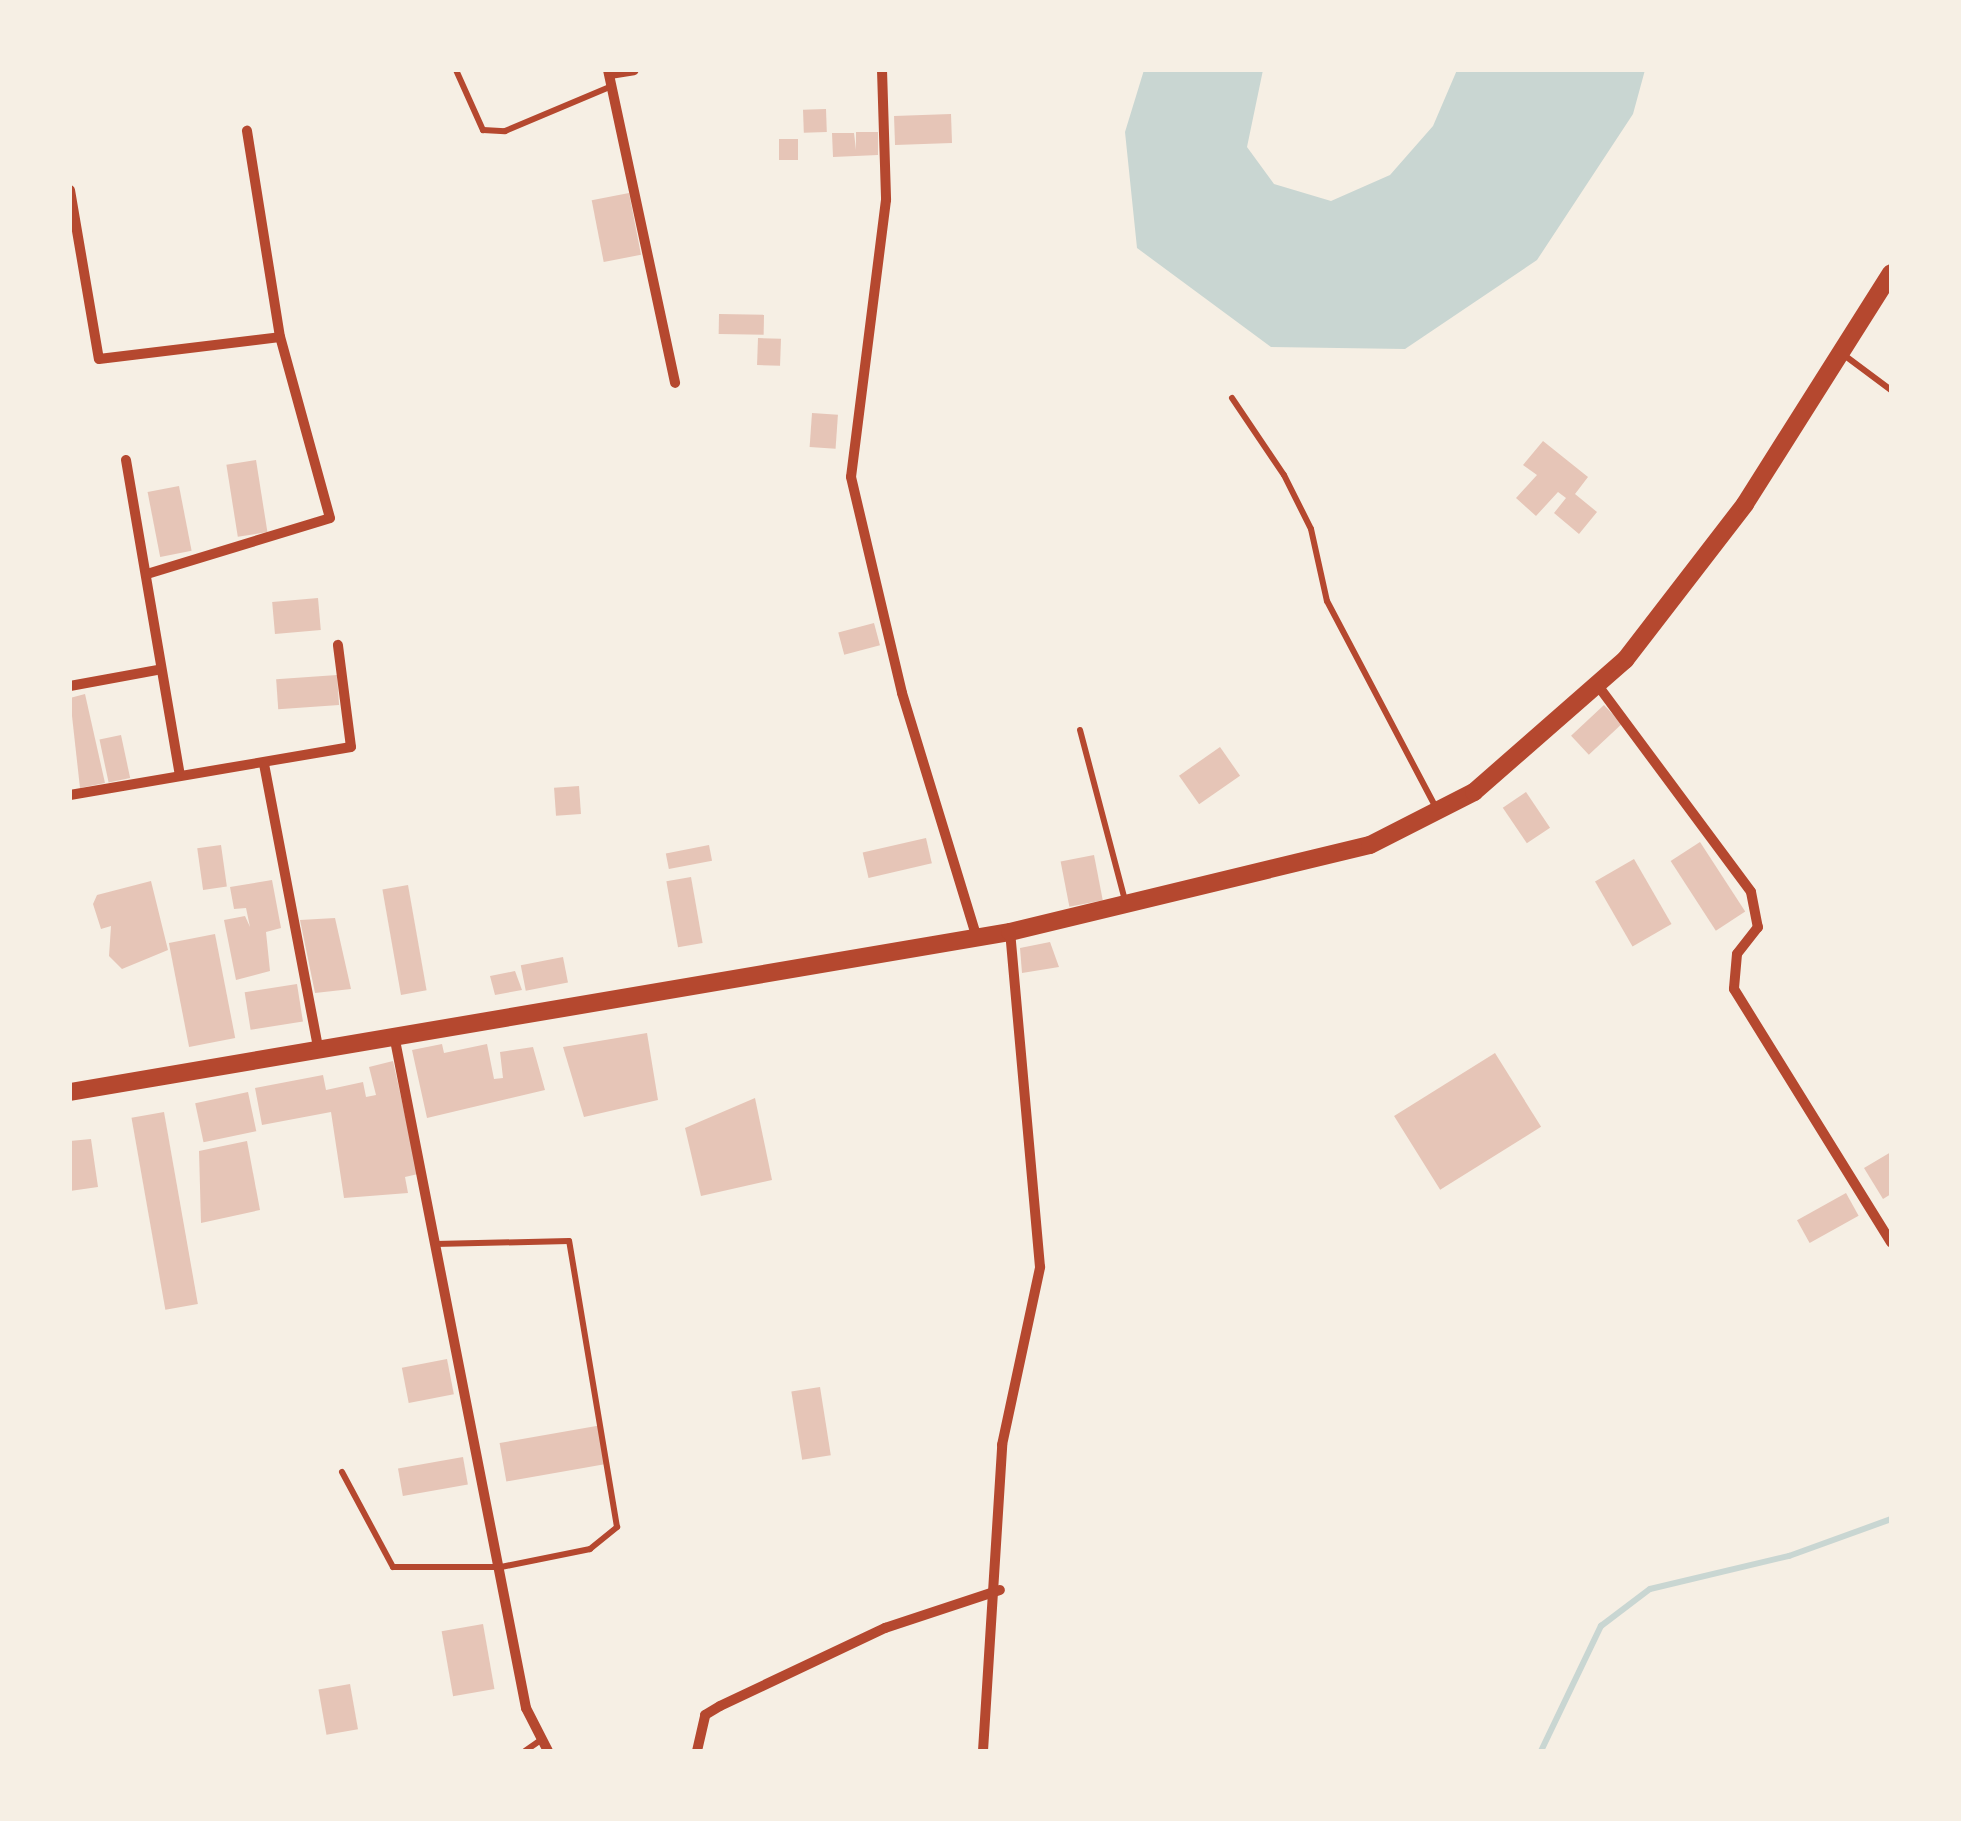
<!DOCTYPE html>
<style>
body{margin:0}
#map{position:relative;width:1961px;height:1821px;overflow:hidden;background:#f6efe4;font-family:Manrope,sans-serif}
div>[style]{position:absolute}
.water>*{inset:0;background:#c9d6d2}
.stream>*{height:6px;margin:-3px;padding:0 3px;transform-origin:3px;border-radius:3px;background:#c9d6d2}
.building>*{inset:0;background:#e6c5b7;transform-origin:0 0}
.service>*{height:6px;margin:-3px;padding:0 3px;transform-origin:3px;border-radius:3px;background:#b5482f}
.minor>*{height:10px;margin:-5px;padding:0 5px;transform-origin:5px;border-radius:5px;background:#b5482f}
.primary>*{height:18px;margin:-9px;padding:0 9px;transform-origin:9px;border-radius:9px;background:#b5482f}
span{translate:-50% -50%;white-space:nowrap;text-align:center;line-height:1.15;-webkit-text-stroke:9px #f6efe4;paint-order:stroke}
.frame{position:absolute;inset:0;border:72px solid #f6efe4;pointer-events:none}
</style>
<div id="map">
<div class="water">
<div style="clip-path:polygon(1144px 70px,1263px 70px,1247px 147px,1274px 184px,1331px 201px,1390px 175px,1433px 126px,1457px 70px,1645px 70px,1633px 114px,1537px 260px,1405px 349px,1271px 347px,1137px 248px,1125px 132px)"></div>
</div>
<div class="stream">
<div style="left:1541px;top:1751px;width:139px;rotate:-64.4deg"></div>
<div style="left:1601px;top:1626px;width:61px;rotate:-37.1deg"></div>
<div style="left:1650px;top:1589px;width:143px;rotate:-13.4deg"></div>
<div style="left:1789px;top:1556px;width:109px;rotate:-19.9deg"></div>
</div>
<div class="building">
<div style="left:826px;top:109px;width:23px;height:23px;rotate:88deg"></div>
<div style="left:951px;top:114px;width:29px;height:57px;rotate:88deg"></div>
<div style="clip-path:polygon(856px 132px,878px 132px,878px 155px,833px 157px,832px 133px,854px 133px,856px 150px)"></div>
<div style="left:779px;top:139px;width:19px;height:21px"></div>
<div style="left:629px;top:193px;width:63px;height:38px;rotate:79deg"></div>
<div style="left:719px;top:314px;width:45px;height:20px;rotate:1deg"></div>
<div style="left:758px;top:338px;width:23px;height:27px;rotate:2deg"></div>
<div style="left:812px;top:413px;width:26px;height:34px;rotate:4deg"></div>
<div style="clip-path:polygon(1543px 441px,1588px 477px,1575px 494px,1597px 512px,1579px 534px,1554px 513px,1566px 498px,1558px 492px,1536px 516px,1516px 498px,1537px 475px,1523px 465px)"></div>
<div style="left:256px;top:460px;width:73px;height:30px;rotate:81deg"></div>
<div style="left:179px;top:486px;width:66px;height:32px;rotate:79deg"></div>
<div style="left:318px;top:598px;width:32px;height:46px;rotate:85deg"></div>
<div style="left:874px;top:623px;width:23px;height:37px;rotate:75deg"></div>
<div style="left:337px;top:675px;width:30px;height:61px;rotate:86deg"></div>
<div style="clip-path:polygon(85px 694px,105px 783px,80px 788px,70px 698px)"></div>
<div style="left:1604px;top:705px;width:26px;height:45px;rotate:47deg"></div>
<div style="left:121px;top:735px;width:44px;height:22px;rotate:78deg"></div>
<div style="left:1220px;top:747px;width:35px;height:50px;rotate:55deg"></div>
<div style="left:579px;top:786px;width:28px;height:25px;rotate:86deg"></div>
<div style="left:1526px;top:792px;width:43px;height:28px;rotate:56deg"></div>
<div style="left:926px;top:838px;width:26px;height:65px;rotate:77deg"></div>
<div style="left:1700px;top:842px;width:83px;height:35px;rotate:57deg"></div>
<div style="left:221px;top:845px;width:42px;height:24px;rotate:82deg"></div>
<div style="left:709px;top:845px;width:16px;height:44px;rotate:79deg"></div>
<div style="left:1094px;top:855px;width:46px;height:34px;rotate:79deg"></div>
<div style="left:1634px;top:859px;width:75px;height:45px;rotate:60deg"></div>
<div style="left:691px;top:877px;width:67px;height:25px;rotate:80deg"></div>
<div style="clip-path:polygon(272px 880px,281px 928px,266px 932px,270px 971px,236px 980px,224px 920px,245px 916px,250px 927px,246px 908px,234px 909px,230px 887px)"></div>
<div style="clip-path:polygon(151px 881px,168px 950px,122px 969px,109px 956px,111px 926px,101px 929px,93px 904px,97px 895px)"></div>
<div style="left:408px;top:885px;width:107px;height:26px;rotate:80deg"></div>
<div style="clip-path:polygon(335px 918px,351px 989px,315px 993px,300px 920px)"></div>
<div style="left:215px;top:934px;width:106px;height:47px;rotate:79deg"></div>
<div style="clip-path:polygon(1050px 942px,1059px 967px,1022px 973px,1020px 948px)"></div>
<div style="left:563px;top:957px;width:26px;height:43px;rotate:79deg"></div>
<div style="clip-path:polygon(515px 971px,522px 990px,495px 995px,490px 976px)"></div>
<div style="left:297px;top:984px;width:38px;height:53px;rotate:81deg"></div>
<div style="clip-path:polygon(647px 1033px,658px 1100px,584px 1117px,563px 1047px)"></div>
<div style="clip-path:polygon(442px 1044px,444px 1053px,487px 1044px,494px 1079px,503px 1078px,500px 1052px,533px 1047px,545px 1090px,427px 1118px,412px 1050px)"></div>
<div style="left:1495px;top:1053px;width:87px;height:119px;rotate:58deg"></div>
<div style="clip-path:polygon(393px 1061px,418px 1174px,405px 1177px,408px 1193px,344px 1198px,331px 1112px,262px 1125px,255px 1088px,323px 1075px,326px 1090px,363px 1082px,366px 1097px,376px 1095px,369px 1067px)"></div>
<div style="left:248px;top:1092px;width:40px;height:54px;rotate:78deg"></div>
<div style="clip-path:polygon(755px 1098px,772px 1180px,701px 1196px,685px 1128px)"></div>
<div style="left:164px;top:1112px;width:195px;height:33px;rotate:80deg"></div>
<div style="clip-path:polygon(91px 1139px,98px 1187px,70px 1191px,70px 1141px)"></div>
<div style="clip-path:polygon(247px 1141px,260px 1210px,201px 1223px,199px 1151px)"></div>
<div style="clip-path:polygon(1891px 1152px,1891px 1194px,1883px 1199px,1864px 1168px)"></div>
<div style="left:1846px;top:1193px;width:26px;height:56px;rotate:61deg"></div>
<div style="left:447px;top:1359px;width:36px;height:46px;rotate:79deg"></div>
<div style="left:820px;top:1387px;width:69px;height:29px;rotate:81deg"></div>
<div style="left:602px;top:1425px;width:39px;height:104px;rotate:80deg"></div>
<div style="left:463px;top:1457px;width:28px;height:66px;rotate:80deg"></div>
<div style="left:483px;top:1624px;width:66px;height:42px;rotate:80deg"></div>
<div style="left:350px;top:1684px;width:46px;height:32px;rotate:80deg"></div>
</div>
<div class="service">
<div style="left:456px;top:70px;width:66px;rotate:65.8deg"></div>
<div style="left:483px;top:130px;width:22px;rotate:3deg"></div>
<div style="left:505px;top:131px;width:116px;rotate:-22.8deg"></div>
<div style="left:1844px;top:355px;width:59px;rotate:36.7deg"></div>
<div style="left:1232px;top:398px;width:93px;rotate:56deg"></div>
<div style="left:1284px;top:475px;width:60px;rotate:63.4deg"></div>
<div style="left:1311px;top:529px;width:74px;rotate:77.5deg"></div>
<div style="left:1327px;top:601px;width:236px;rotate:62.2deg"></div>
<div style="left:1080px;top:730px;width:176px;rotate:75.2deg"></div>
<div style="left:342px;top:1472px;width:108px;rotate:61.8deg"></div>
<div style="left:393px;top:1567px;width:108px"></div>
<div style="left:501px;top:1567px;width:91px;rotate:-11.4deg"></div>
<div style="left:590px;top:1549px;width:35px;rotate:-39deg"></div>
<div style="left:617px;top:1527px;width:290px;rotate:-99.5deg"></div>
<div style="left:569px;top:1241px;width:134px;rotate:178.7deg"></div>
<div style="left:525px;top:1751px;width:21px;rotate:-35deg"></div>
</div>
<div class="minor">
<div style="left:608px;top:70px;width:320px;rotate:77.9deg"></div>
<div style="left:882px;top:70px;width:130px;rotate:88.2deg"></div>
<div style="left:886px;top:200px;width:279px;rotate:97.2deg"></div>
<div style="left:851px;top:477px;width:222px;rotate:76.7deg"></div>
<div style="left:902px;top:693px;width:256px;rotate:73deg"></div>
<div style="left:610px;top:74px;width:24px;rotate:-9deg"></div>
<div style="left:70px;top:190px;width:171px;rotate:80.3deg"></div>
<div style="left:99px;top:359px;width:182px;rotate:-6.9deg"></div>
<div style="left:126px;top:460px;width:320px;rotate:80.3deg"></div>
<div style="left:147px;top:574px;width:191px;rotate:-17deg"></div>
<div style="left:330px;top:518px;width:188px;rotate:-105.4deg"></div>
<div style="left:280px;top:337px;width:209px;rotate:-99.1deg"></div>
<div style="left:70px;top:686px;width:88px;rotate:-10.4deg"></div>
<div style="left:1599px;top:687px;width:255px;rotate:53.4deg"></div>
<div style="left:1751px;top:892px;width:36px;rotate:79deg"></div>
<div style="left:1758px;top:927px;width:34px;rotate:128deg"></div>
<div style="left:1737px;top:954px;width:35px;rotate:95deg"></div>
<div style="left:1734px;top:989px;width:298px;rotate:58.2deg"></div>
<div style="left:264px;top:764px;width:287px;rotate:79.2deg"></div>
<div style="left:70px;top:795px;width:285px;rotate:-9.7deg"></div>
<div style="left:351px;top:747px;width:103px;rotate:-97.3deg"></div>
<div style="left:394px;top:1035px;width:686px;rotate:78.9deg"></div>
<div style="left:526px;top:1708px;width:48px;rotate:62.9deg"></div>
<div style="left:697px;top:1751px;width:37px;rotate:-77deg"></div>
<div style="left:705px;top:1715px;width:17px;rotate:-31deg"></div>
<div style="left:720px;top:1706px;width:183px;rotate:-25.3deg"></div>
<div style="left:885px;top:1628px;width:121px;rotate:-18.3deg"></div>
<div style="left:983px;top:1751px;width:307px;rotate:-86.4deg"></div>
<div style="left:1002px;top:1445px;width:182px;rotate:-77.9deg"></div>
<div style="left:1040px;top:1267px;width:336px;rotate:-95.1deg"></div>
</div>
<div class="primary">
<div style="left:70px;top:1092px;width:954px;rotate:-9.66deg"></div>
<div style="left:1010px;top:932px;width:370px;rotate:-13.6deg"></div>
<div style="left:1370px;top:845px;width:117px;rotate:-27deg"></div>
<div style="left:1474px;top:792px;width:201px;rotate:-41.2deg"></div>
<div style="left:1625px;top:660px;width:197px;rotate:-52.4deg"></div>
<div style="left:1745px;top:504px;width:273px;rotate:-57.7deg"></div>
</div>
<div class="frame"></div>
</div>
